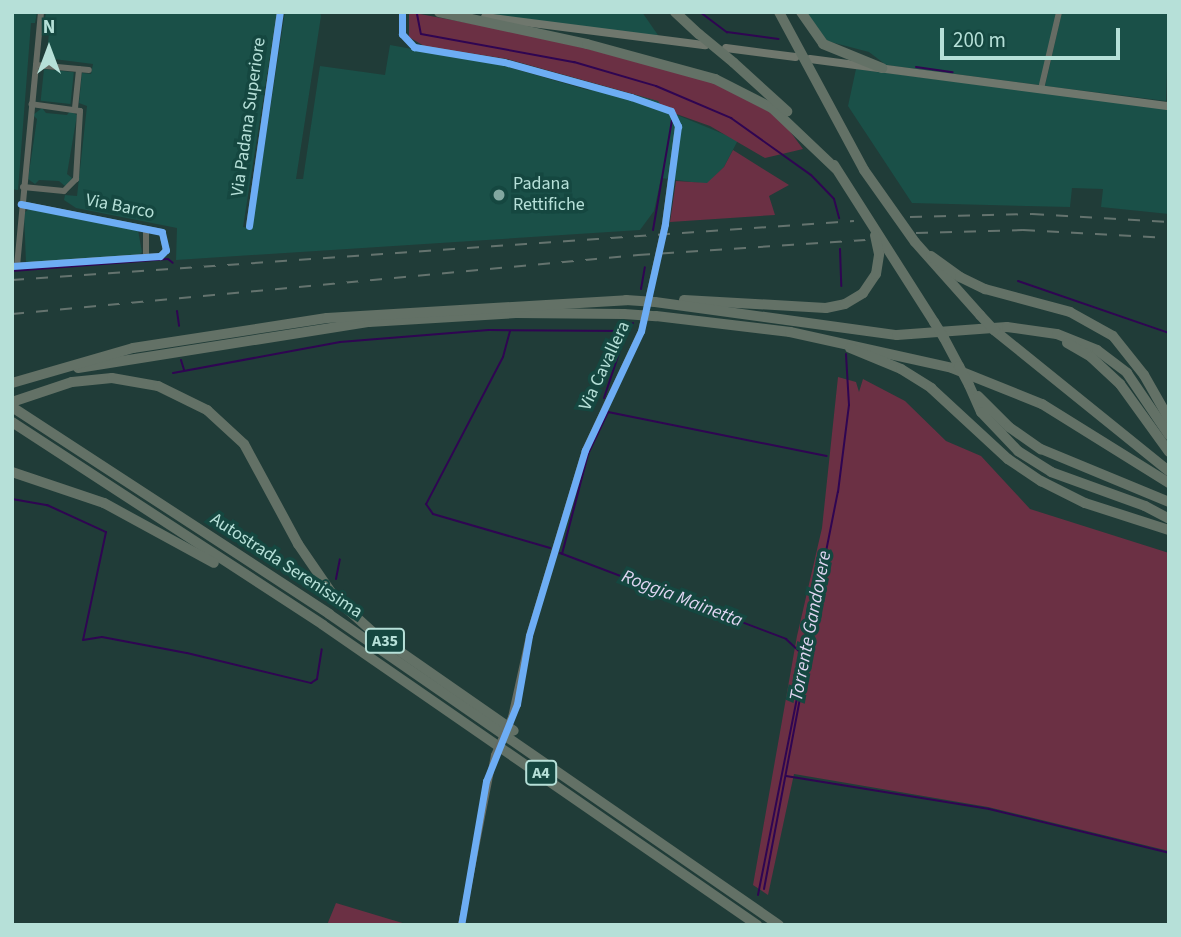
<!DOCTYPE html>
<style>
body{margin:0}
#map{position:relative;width:1181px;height:937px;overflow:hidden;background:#203c38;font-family:"Source Sans 3",sans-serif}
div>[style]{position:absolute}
.built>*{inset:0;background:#1a5048;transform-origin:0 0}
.green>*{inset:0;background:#6b3044}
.stream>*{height:2px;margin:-1px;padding:0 1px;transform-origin:1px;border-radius:1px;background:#2f0552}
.street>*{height:6px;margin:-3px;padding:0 3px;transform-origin:3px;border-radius:3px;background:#666c64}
.secondary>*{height:8px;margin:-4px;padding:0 4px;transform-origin:4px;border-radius:4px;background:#6f776d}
.highway>*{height:10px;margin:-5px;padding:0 5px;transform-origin:5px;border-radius:5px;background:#637166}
.rail>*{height:2px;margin-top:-1px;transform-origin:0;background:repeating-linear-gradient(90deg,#64736e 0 12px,transparent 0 24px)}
.street-bridge>*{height:6px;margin:-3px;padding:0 3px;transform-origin:3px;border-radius:3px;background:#666c64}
.highway-bridge>*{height:10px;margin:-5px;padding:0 5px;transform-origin:5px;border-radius:5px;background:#637166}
.cycleway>*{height:7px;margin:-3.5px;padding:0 3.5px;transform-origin:3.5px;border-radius:3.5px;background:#6dadf4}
.dots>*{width:19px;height:19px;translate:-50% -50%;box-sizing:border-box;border:4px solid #154740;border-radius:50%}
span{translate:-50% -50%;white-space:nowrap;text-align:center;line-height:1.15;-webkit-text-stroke:7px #154740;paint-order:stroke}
.shield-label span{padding:2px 5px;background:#154740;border:2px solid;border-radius:5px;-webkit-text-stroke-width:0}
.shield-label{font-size:16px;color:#b6e0d8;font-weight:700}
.street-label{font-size:18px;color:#b6e0d8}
.poi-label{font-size:18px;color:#b6e0d8}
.left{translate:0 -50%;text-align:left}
.water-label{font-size:19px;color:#dfd5f1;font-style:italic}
.frame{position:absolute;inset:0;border:14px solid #b6e0d8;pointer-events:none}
.north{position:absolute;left:14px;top:14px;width:70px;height:70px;-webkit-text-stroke:5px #154740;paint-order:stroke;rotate:0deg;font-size:19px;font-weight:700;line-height:28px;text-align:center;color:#b6e0d8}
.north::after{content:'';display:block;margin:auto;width:24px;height:32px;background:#b6e0d8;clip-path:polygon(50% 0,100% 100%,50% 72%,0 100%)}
.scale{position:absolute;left:940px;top:28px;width:180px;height:32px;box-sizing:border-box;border:4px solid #b6e0d8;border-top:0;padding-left:9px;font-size:21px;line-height:24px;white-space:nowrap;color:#b6e0d8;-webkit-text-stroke:5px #154740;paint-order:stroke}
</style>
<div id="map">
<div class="built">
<div style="clip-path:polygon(12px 12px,37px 12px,35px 23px,31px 23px,18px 190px,12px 189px)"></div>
<div style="clip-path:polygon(46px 12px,277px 12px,243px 227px,252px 228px,285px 12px,320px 12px,321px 16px,296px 179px,303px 179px,320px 66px,385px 75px,390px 45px,501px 65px,591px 91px,563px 75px,659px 101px,665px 110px,738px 140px,724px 167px,707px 184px,661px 178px,654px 211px,640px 230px,176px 260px,177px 228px,76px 208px,64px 200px,65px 195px,77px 196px,87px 106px,79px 103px,82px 73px,91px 74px,93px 64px,46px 58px,50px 26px,44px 25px)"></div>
<div style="clip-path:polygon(475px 12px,642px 12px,660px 38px,617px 33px)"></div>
<div style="clip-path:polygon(806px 12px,1057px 12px,1040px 85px,886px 65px,869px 52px,827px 41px)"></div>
<div style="clip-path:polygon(1062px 12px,1169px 12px,1166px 101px,1045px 86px)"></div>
<div style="left:44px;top:69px;width:30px;height:32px;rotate:6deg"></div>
<div style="clip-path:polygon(856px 69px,1169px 109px,1169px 214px,1101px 207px,1103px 189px,1072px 188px,1070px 207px,912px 203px,848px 106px)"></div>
<div style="clip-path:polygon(42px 108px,46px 113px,67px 115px,70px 111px,77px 115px,67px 174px,72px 178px,66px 187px,59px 181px,39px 180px,35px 184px,28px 179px,37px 119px,33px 115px)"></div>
<div style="clip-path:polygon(29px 209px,138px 230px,142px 252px,138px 256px,26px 263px,24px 213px)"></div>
</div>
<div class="green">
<div style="clip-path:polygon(409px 12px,533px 35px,706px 79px,778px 115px,803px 149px,765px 158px,710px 126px,665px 110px,658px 101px,507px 59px,424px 46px,409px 37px)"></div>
<div style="clip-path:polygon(733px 150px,789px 185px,769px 196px,775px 215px,670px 222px,676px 181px,707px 183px,724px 167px)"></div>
<div style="clip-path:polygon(838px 377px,856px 382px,859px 392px,863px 379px,905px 401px,946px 441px,981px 456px,1030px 509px,1169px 553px,1169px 851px,988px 807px,794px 774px,768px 895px,753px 885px,797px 636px,822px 528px)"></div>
<div style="clip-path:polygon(336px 903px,409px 925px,327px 925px)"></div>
</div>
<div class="stream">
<div style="left:700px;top:12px;width:34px;rotate:37deg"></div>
<div style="left:727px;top:32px;width:52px;rotate:7.7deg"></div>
<div style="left:417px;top:14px;width:20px;rotate:79deg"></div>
<div style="left:421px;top:34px;width:156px;rotate:10.4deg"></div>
<div style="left:574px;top:62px;width:85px;rotate:16.3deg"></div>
<div style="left:656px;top:86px;width:82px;rotate:23.1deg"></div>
<div style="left:731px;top:118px;width:98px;rotate:35.5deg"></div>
<div style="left:811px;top:175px;width:33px;rotate:46deg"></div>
<div style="left:834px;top:199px;width:20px;rotate:75deg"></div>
<div style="left:916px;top:67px;width:37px;rotate:8deg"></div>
<div style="left:653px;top:230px;width:112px;rotate:-80.2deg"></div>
<div style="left:840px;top:249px;width:37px;rotate:88deg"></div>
<div style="left:12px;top:271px;width:156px;rotate:-4.4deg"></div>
<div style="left:168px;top:259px;width:6px;rotate:39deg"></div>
<div style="left:1018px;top:281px;width:160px;rotate:19deg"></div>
<div style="left:641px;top:289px;width:22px;rotate:-80deg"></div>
<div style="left:177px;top:311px;width:15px;rotate:82deg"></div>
<div style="left:510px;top:331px;width:27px;rotate:105deg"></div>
<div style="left:503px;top:357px;width:166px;rotate:117.6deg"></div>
<div style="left:426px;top:504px;width:12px;rotate:55deg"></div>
<div style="left:433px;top:514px;width:122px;rotate:16.2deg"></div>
<div style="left:181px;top:360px;width:10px;rotate:73deg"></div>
<div style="left:173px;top:373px;width:170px;rotate:-10.5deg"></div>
<div style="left:340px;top:342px;width:149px;rotate:-4.6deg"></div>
<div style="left:489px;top:330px;width:138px;rotate:0.4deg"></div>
<div style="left:627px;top:331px;width:10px;rotate:-53deg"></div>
<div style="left:604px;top:398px;width:70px;rotate:-71.6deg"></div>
<div style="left:12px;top:499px;width:36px;rotate:10deg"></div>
<div style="left:47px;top:505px;width:65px;rotate:24.6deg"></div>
<div style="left:106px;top:532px;width:110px;rotate:102deg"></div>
<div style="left:83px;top:640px;width:19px;rotate:-9deg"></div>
<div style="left:102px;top:637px;width:86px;rotate:10.7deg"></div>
<div style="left:187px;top:653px;width:128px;rotate:13.6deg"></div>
<div style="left:311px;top:683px;width:7px;rotate:-34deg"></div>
<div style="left:317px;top:679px;width:30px;rotate:-81deg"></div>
<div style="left:560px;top:553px;width:242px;rotate:20.8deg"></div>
<div style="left:786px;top:639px;width:19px;rotate:43deg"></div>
<div style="left:562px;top:554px;width:103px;rotate:-75.4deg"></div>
<div style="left:588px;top:454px;width:47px;rotate:-64.5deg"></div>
<div style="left:608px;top:412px;width:223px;rotate:11.4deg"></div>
<div style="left:336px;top:579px;width:20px;rotate:-79deg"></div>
<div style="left:786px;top:776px;width:206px;rotate:9.2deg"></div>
<div style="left:989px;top:809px;width:185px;rotate:13.7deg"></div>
<div style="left:764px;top:889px;width:231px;rotate:-79.3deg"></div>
<div style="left:758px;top:895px;width:411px;rotate:-78.8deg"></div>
<div style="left:838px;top:492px;width:88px;rotate:-82.8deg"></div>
<div style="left:849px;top:405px;width:51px;rotate:-93.4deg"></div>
</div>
<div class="street">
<div style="left:402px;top:12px;width:22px;rotate:90deg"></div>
<div style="left:402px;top:34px;width:18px;rotate:47deg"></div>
<div style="left:414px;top:47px;width:91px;rotate:9.5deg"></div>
<div style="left:504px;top:62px;width:132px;rotate:15.4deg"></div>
<div style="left:631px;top:97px;width:42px;rotate:19.3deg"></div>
<div style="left:671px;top:111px;width:17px;rotate:65deg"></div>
<div style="left:678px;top:126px;width:99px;rotate:97.6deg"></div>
<div style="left:665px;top:224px;width:110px;rotate:102.6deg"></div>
<div style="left:641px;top:331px;width:132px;rotate:115.2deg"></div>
<div style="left:585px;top:450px;width:194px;rotate:106.8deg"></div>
<div style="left:529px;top:636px;width:83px;rotate:102.5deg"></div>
<div style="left:36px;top:65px;width:53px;rotate:5.4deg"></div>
<div style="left:1041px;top:89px;width:79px;rotate:-76.8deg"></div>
<div style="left:75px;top:108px;width:39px;rotate:-84deg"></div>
<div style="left:23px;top:187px;width:41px;rotate:5.6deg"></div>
<div style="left:64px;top:191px;width:17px;rotate:-45deg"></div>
<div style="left:76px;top:179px;width:68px;rotate:-86.6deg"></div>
<div style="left:80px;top:111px;width:49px;rotate:-171.9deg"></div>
<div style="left:249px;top:226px;width:216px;rotate:-81.8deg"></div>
<div style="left:146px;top:257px;width:28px;rotate:-90deg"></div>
<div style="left:12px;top:266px;width:148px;rotate:-3.9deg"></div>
<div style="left:160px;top:256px;width:8px;rotate:-45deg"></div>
<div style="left:166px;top:250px;width:18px;rotate:-103deg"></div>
<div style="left:162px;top:232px;width:144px;rotate:-168.8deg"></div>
<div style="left:17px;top:266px;width:255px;rotate:-84.6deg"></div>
<div style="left:461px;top:925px;width:173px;rotate:-79deg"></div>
</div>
<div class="secondary">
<div style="left:485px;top:17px;width:222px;rotate:7.3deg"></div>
<div style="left:726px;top:48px;width:70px;rotate:7.4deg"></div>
<div style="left:810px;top:59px;width:362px;rotate:7.5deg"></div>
</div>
<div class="highway">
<div style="left:439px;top:12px;width:151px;rotate:12.2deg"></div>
<div style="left:587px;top:44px;width:133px;rotate:15.3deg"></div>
<div style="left:715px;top:79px;width:64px;rotate:27deg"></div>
<div style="left:772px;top:108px;width:88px;rotate:43.6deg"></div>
<div style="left:675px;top:12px;width:33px;rotate:43deg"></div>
<div style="left:779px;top:12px;width:179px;rotate:61.7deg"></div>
<div style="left:864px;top:170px;width:88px;rotate:54.7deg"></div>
<div style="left:915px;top:242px;width:98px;rotate:48.3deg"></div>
<div style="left:801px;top:12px;width:39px;rotate:55deg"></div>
<div style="left:823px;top:44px;width:64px;rotate:22.1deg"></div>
<div style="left:734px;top:63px;width:72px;rotate:42.2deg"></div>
<div style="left:834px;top:165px;width:186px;rotate:57.5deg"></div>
<div style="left:931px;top:256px;width:36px;rotate:36deg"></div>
<div style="left:960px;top:277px;width:28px;rotate:26deg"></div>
<div style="left:985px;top:289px;width:88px;rotate:15.1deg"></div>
<div style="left:1070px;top:312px;width:49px;rotate:29.2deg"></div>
<div style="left:1113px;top:336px;width:50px;rotate:51.5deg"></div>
<div style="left:1144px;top:375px;width:51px;rotate:60.4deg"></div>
<div style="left:684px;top:300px;width:142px;rotate:3.2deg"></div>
<div style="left:826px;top:308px;width:19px;rotate:-12deg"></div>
<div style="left:845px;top:304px;width:21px;rotate:-31deg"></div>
<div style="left:863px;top:293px;width:23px;rotate:-56deg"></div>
<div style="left:876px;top:274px;width:20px;rotate:-81deg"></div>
<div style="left:879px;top:254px;width:19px;rotate:-102deg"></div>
<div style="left:655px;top:302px;width:244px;rotate:7.8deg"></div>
<div style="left:897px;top:335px;width:110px;rotate:-4.2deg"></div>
<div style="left:1007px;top:327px;width:50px;rotate:8deg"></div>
<div style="left:1057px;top:334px;width:43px;rotate:21.8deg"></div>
<div style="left:1097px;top:350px;width:38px;rotate:37deg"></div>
<div style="left:1127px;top:373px;width:75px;rotate:55.9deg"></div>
<div style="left:656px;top:316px;width:135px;rotate:6.8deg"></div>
<div style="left:790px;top:332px;width:166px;rotate:12.5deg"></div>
<div style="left:952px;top:368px;width:97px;rotate:21.8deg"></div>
<div style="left:1042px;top:404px;width:150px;rotate:31.9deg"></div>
<div style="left:994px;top:330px;width:225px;rotate:38.9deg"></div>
<div style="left:944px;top:338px;width:32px;rotate:62deg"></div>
<div style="left:1067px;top:343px;width:28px;rotate:30deg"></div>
<div style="left:1091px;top:357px;width:40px;rotate:43deg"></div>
<div style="left:1120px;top:384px;width:84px;rotate:54.2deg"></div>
<div style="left:850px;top:348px;width:55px;rotate:22.4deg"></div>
<div style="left:901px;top:369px;width:36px;rotate:32deg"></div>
<div style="left:931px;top:388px;width:105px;rotate:42.7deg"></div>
<div style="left:1008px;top:459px;width:40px;rotate:34deg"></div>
<div style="left:1041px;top:481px;width:49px;rotate:26.6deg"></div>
<div style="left:1085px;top:503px;width:88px;rotate:17.8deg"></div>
<div style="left:78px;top:368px;width:295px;rotate:-9deg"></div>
<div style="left:369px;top:322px;width:147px;rotate:-3.5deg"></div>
<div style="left:516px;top:313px;width:108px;rotate:0.5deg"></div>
<div style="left:12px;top:383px;width:126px;rotate:-16.1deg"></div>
<div style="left:133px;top:348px;width:196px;rotate:-8.8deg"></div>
<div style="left:327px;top:318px;width:300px;rotate:-3.4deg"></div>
<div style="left:969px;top:385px;width:30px;rotate:66deg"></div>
<div style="left:981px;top:412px;width:54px;rotate:46.5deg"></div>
<div style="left:1018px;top:451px;width:39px;rotate:32deg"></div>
<div style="left:1051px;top:472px;width:100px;rotate:19.9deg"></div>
<div style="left:1145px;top:506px;width:27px;rotate:28deg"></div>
<div style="left:978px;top:396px;width:44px;rotate:45deg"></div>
<div style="left:1009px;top:427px;width:39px;rotate:35deg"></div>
<div style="left:1041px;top:449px;width:139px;rotate:22.5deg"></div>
<div style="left:12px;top:402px;width:63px;rotate:-18.4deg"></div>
<div style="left:72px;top:382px;width:40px;rotate:-5.7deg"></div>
<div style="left:112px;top:378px;width:47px;rotate:9.9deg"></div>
<div style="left:158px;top:386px;width:55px;rotate:26.1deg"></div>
<div style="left:207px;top:410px;width:50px;rotate:42.6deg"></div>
<div style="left:244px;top:444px;width:114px;rotate:61.6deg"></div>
<div style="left:298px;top:544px;width:65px;rotate:55.6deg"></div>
<div style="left:335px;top:598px;width:54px;rotate:42deg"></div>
<div style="left:375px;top:634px;width:169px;rotate:34.9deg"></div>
<div style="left:12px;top:407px;width:379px;rotate:33.1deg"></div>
<div style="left:329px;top:614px;width:547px;rotate:34.65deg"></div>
<div style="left:12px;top:422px;width:371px;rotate:33.1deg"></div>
<div style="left:323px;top:625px;width:528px;rotate:34.65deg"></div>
<div style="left:12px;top:472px;width:97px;rotate:18.6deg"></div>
<div style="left:104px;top:503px;width:125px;rotate:28.6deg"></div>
</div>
<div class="rail">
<div style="left:910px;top:217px;width:122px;rotate:-1.4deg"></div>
<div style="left:1032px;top:214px;width:137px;rotate:3.3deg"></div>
<div style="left:916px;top:233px;width:107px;rotate:-1.6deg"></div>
<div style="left:1023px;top:230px;width:146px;rotate:3.1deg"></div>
<div style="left:12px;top:280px;width:844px;rotate:-4.01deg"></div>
<div style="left:12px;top:314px;width:629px;rotate:-5.38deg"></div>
<div style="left:638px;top:255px;width:228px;rotate:-3.8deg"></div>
</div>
<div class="street-bridge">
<div style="left:494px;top:755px;width:42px;rotate:-65.9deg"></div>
</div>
<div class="highway-bridge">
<div style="left:699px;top:34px;width:45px;rotate:39.6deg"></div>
<div style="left:626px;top:300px;width:29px;rotate:4deg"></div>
<div style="left:624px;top:314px;width:32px;rotate:4deg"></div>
<div style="left:980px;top:315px;width:21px;rotate:47deg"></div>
<div style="left:934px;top:322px;width:19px;rotate:58deg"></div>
<div style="left:959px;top:366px;width:21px;rotate:62deg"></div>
</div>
<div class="cycleway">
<div style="left:402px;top:12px;width:22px;rotate:90deg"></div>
<div style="left:402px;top:34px;width:18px;rotate:47deg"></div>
<div style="left:414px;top:47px;width:91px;rotate:9.5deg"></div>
<div style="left:504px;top:62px;width:132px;rotate:15.4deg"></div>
<div style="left:631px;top:97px;width:42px;rotate:19.3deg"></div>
<div style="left:671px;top:111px;width:17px;rotate:65deg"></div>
<div style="left:678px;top:126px;width:99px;rotate:97.6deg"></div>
<div style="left:665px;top:224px;width:110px;rotate:102.6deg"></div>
<div style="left:641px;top:331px;width:132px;rotate:115.2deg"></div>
<div style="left:585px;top:450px;width:194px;rotate:106.8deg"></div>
<div style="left:529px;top:636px;width:69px;rotate:100deg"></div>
<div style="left:517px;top:704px;width:83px;rotate:111.9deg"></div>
<div style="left:486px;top:781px;width:146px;rotate:99.8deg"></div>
<div style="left:249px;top:226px;width:216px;rotate:-81.8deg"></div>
<div style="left:12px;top:266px;width:148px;rotate:-3.9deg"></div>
<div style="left:160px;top:256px;width:8px;rotate:-45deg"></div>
<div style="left:166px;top:250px;width:18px;rotate:-103deg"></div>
<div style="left:162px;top:232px;width:144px;rotate:-168.8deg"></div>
</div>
<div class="dots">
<div style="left:499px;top:195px;background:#82a7a0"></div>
</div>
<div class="shield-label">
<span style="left:385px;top:641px">A35</span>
<span style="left:541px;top:773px">A4</span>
</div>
<div class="street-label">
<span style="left:249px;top:117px;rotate:-82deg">Via Padana Superiore</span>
<span style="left:120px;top:207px;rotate:11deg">Via Barco</span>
<span style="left:605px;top:366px;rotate:-65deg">Via Cavallera</span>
<span style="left:286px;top:566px;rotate:33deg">Autostrada Serenissima</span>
</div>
<div class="poi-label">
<span class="left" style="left:513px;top:195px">Padana<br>Rettifiche</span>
</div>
<div class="water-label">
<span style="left:682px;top:599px;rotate:21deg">Roggia Mainetta</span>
<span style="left:811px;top:626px;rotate:-79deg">Torrente Gandovere</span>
</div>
<div class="frame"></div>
<div class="north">N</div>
<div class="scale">200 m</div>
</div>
